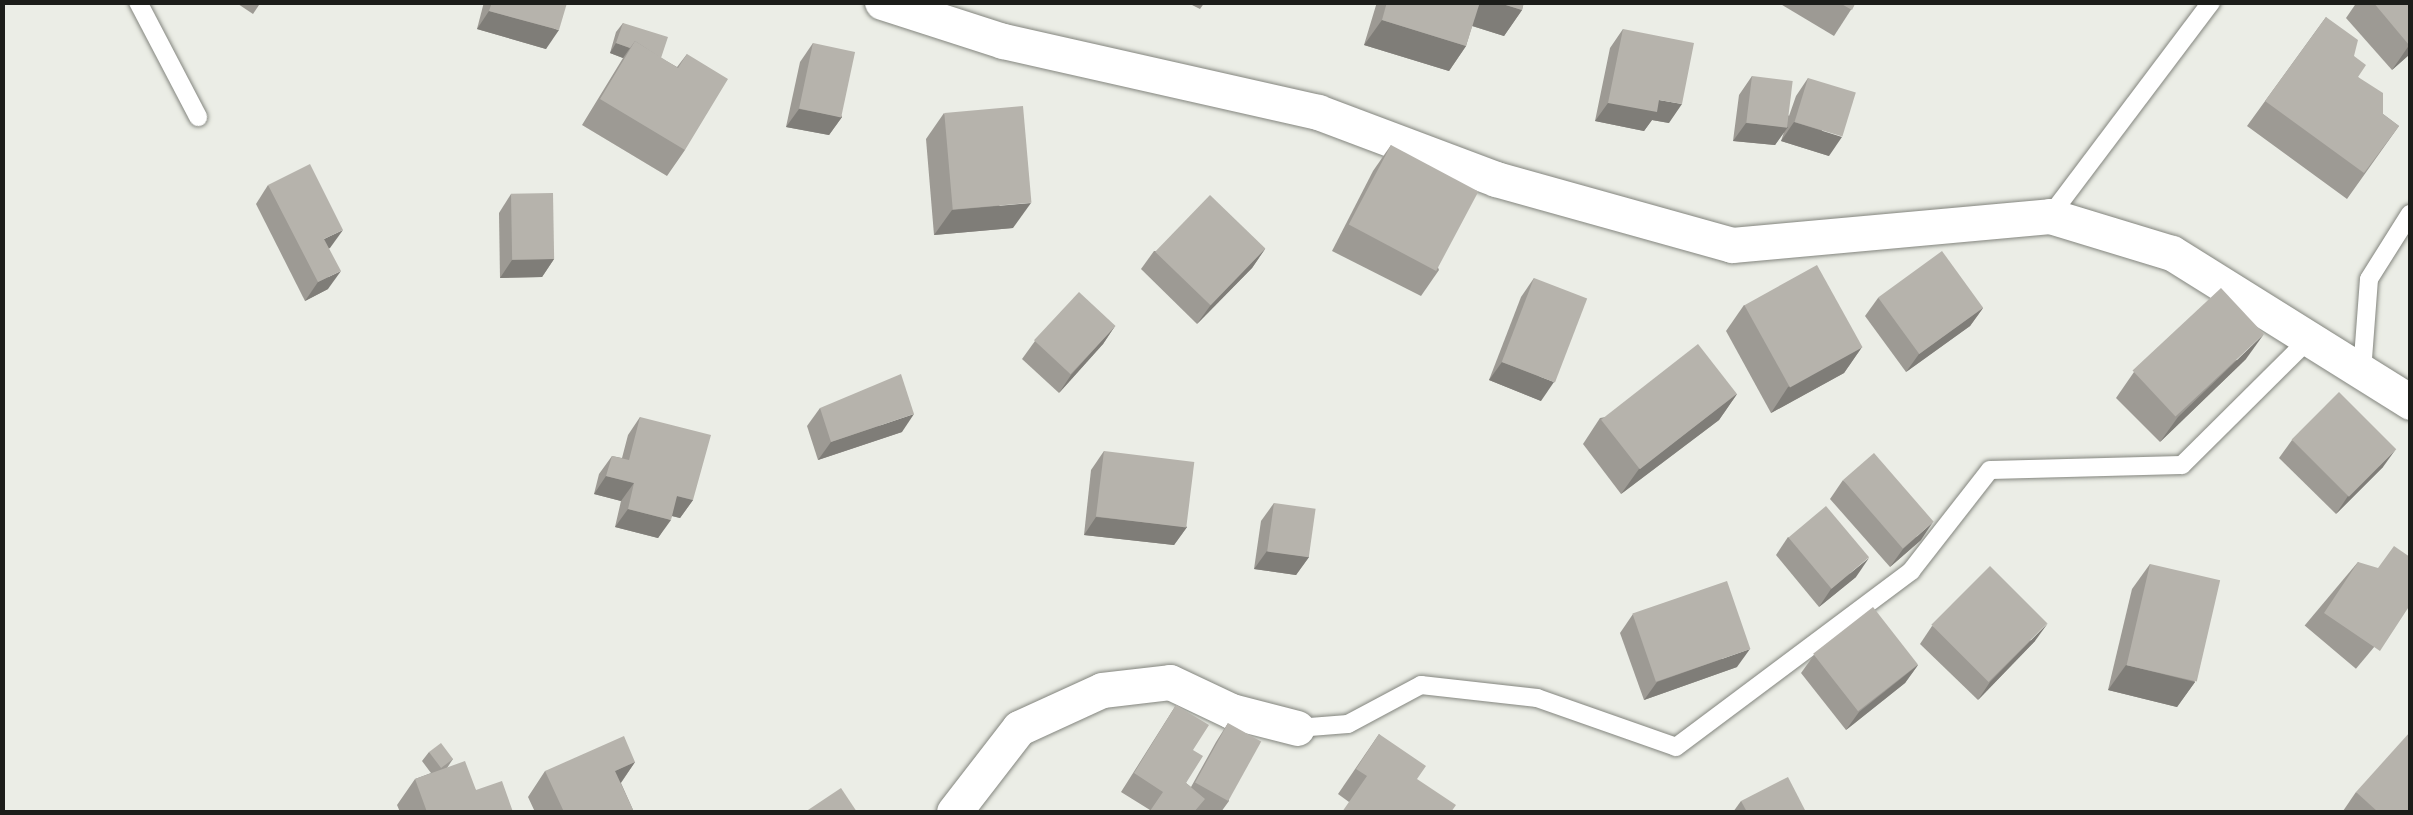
<!DOCTYPE html>
<style>
body{margin:0}
#map{position:relative;width:2413px;height:815px;overflow:hidden;background:#ebede6;font-family:Arial,sans-serif}
div>[style]{position:absolute}
.roads{filter:drop-shadow(0 0 2px #83857e) drop-shadow(0 0 2px #83857e)}
.lane>*{height:18px;margin:-9px;padding:0 9px;transform-origin:9px;border-radius:9px;background:#fff}
.street>*{height:35px;margin:-17.5px;padding:0 17.5px;transform-origin:17.5px;border-radius:17.5px;background:#fff}
.wall>*{inset:0;background:#9d9a94;transform-origin:0 0}
.shaded-wall>*{inset:0;background:#7f7d78}
.building>*{inset:0;background:#b6b3ac;transform-origin:0 0}
span{translate:-50% -50%;white-space:nowrap;text-align:center;line-height:1.15;-webkit-text-stroke:8px #f8fbf3;paint-order:stroke}
.frame{position:absolute;inset:0;border:5px solid #1c1d1a;pointer-events:none}
</style>
<div id="map">
<div class="roads">
<div class="lane">
<div style="left:138px;top:2px;width:130px;rotate:62.4deg"></div>
<div style="left:2050px;top:216px;width:268px;rotate:-53deg"></div>
<div style="left:2362px;top:372px;width:93px;rotate:-85.7deg"></div>
<div style="left:2369px;top:279px;width:77px;rotate:-57.8deg"></div>
<div style="left:1297px;top:728px;width:51px;rotate:-4.5deg"></div>
<div style="left:1348px;top:724px;width:83px;rotate:-28.1deg"></div>
<div style="left:1421px;top:685px;width:117px;rotate:6.4deg"></div>
<div style="left:1537px;top:698px;width:147px;rotate:19.4deg"></div>
<div style="left:1676px;top:747px;width:294px;rotate:-36.8deg"></div>
<div style="left:1911px;top:571px;width:128px;rotate:-52deg"></div>
<div style="left:1990px;top:470px;width:192px;rotate:-1.5deg"></div>
<div style="left:2182px;top:465px;width:179px;rotate:-44.8deg"></div>
</div>
<div class="street">
<div style="left:882px;top:2px;width:127px;rotate:17.9deg"></div>
<div style="left:1003px;top:41px;width:323px;rotate:12.7deg"></div>
<div style="left:1318px;top:112px;width:190px;rotate:20.6deg"></div>
<div style="left:1496px;top:179px;width:245px;rotate:15.6deg"></div>
<div style="left:1732px;top:245px;width:319px;rotate:-5.2deg"></div>
<div style="left:2050px;top:216px;width:127px;rotate:16.9deg"></div>
<div style="left:2172px;top:253px;width:281px;rotate:32deg"></div>
<div style="left:954px;top:812px;width:106px;rotate:-52.3deg"></div>
<div style="left:1019px;top:728px;width:91px;rotate:-24.6deg"></div>
<div style="left:1102px;top:690px;width:68px;rotate:-6.7deg"></div>
<div style="left:1170px;top:682px;width:68px;rotate:25.4deg"></div>
<div style="left:1231px;top:711px;width:68px;rotate:14.4deg"></div>
</div>
</div>
<div class="wall">
<div style="clip-path:polygon(235px 2px,261px 2px,253px 14px)"></div>
<div style="clip-path:polygon(484px 2px,565px 2px,546px 49px,477px 29px)"></div>
<div style="clip-path:polygon(1186px 2px,1205px 2px,1200px 9px)"></div>
<div style="clip-path:polygon(1377px 2px,1524px 2px,1522px 10px,1504px 36px,1472px 26px,1466px 46px,1449px 71px,1364px 45px)"></div>
<div style="clip-path:polygon(1777px 2px,1856px 2px,1834px 36px)"></div>
<div style="clip-path:polygon(2357px 2px,2410px 2px,2410px 54px,2392px 70px,2346px 18px)"></div>
<div style="clip-path:polygon(2326px 17px,2354px 56px,2358px 77px,2383px 114px,2399px 126px,2347px 199px,2247px 126px)"></div>
<div style="clip-path:polygon(623px 23px,661px 58px,677px 67px,687px 54px,685px 150px,667px 176px,582px 125px,623px 58px,610px 53px,616px 32px)"></div>
<div style="clip-path:polygon(1623px 29px,1669px 123px,1652px 120px,1644px 131px,1595px 121px,1610px 48px)"></div>
<div style="clip-path:polygon(813px 43px,842px 117px,829px 135px,786px 127px,800px 62px)"></div>
<div style="clip-path:polygon(1752px 76px,1789px 116px,1796px 96px,1808px 78px,1829px 156px,1781px 141px,1784px 132px,1775px 145px,1733px 141px,1739px 95px)"></div>
<div style="clip-path:polygon(944px 113px,1013px 228px,934px 235px,926px 139px)"></div>
<div style="clip-path:polygon(1391px 145px,1439px 270px,1421px 296px,1332px 251px,1373px 171px)"></div>
<div style="clip-path:polygon(268px 185px,329px 248px,328px 289px,305px 301px,256px 204px)"></div>
<div style="clip-path:polygon(511px 194px,554px 259px,542px 277px,500px 278px,499px 213px)"></div>
<div style="clip-path:polygon(1265px 249px,1252px 268px,1197px 324px,1141px 269px,1154px 251px)"></div>
<div style="clip-path:polygon(1534px 278px,1541px 401px,1489px 380px,1521px 297px)"></div>
<div style="clip-path:polygon(1878px 298px,1983px 308px,1970px 326px,1906px 372px,1865px 316px)"></div>
<div style="clip-path:polygon(1744px 305px,1862px 347px,1844px 373px,1771px 413px,1726px 331px)"></div>
<div style="clip-path:polygon(1115px 326px,1103px 344px,1059px 393px,1022px 359px,1035px 341px)"></div>
<div style="clip-path:polygon(2246px 359px,2160px 442px,2116px 398px,2134px 372px)"></div>
<div style="clip-path:polygon(1737px 394px,1719px 420px,1621px 494px,1583px 444px,1600px 418px)"></div>
<div style="clip-path:polygon(820px 408px,902px 432px,818px 460px,807px 426px)"></div>
<div style="clip-path:polygon(640px 417px,693px 500px,680px 518px,672px 516px,658px 538px,615px 527px,621px 501px,594px 494px,599px 474px,612px 456px,622px 458px,628px 435px)"></div>
<div style="clip-path:polygon(2292px 440px,2383px 467px,2336px 514px,2279px 458px)"></div>
<div style="clip-path:polygon(1104px 451px,1187px 527px,1174px 545px,1084px 535px,1091px 470px)"></div>
<div style="clip-path:polygon(1843px 480px,1921px 540px,1890px 567px,1830px 499px)"></div>
<div style="clip-path:polygon(1274px 503px,1309px 557px,1296px 575px,1254px 569px,1261px 521px)"></div>
<div style="clip-path:polygon(1788px 537px,1856px 577px,1819px 607px,1776px 555px)"></div>
<div style="left:2358px;top:562px;width:67px;height:83px;rotate:40deg"></div>
<div style="clip-path:polygon(2150px 564px,2195px 682px,2177px 707px,2108px 690px,2132px 589px)"></div>
<div style="clip-path:polygon(1633px 614px,1737px 667px,1644px 700px,1620px 633px)"></div>
<div style="clip-path:polygon(1932px 626px,2035px 641px,1978px 700px,1920px 644px)"></div>
<div style="clip-path:polygon(1814px 655px,1918px 665px,1905px 683px,1846px 730px,1801px 673px)"></div>
<div style="clip-path:polygon(1176px 705px,1193px 750px,1186px 783px,1191px 787px,1216px 742px,1228px 723px,1229px 801px,1221px 812px,1203px 812px,1198px 810px,1196px 812px,1148px 812px,1150px 810px,1121px 792px)"></div>
<div style="clip-path:polygon(1379px 734px,1417px 779px,1349px 802px,1338px 794px)"></div>
<div style="clip-path:polygon(429px 752px,453px 759px,447px 768px,476px 790px,513px 812px,400px 812px,397px 805px,415px 779px,431px 773px,422px 761px)"></div>
<div style="clip-path:polygon(635px 762px,621px 783px,634px 812px,535px 812px,528px 797px,545px 771px)"></div>
<div style="clip-path:polygon(2356px 792px,2410px 812px,2345px 812px,2343px 811px)"></div>
<div style="clip-path:polygon(1741px 801px,1806px 812px,1733px 812px)"></div>
</div>
<div class="shaded-wall">
<div style="clip-path:polygon(1478px 2px,1496px 2px,1522px 10px,1504px 36px,1463px 23px)"></div>
<div style="clip-path:polygon(489px 11px,559px 30px,546px 49px,477px 29px)"></div>
<div style="clip-path:polygon(1382px 20px,1466px 46px,1449px 71px,1364px 45px)"></div>
<div style="clip-path:polygon(616px 43px,630px 48px,623px 58px,610px 53px)"></div>
<div style="clip-path:polygon(2410px 44px,2410px 54px,2392px 70px)"></div>
<div style="clip-path:polygon(1659px 100px,1682px 104px,1669px 123px,1652px 120px,1644px 131px,1595px 121px,1608px 103px)"></div>
<div style="clip-path:polygon(799px 109px,842px 117px,829px 135px,786px 127px)"></div>
<div style="clip-path:polygon(1794px 122px,1842px 137px,1829px 156px,1781px 141px)"></div>
<div style="clip-path:polygon(1746px 123px,1788px 127px,1775px 145px,1733px 141px)"></div>
<div style="clip-path:polygon(1031px 203px,1013px 228px,934px 235px,952px 210px)"></div>
<div style="clip-path:polygon(343px 230px,330px 248px,312px 257px,324px 239px)"></div>
<div style="clip-path:polygon(1265px 249px,1252px 268px,1197px 324px,1210px 306px)"></div>
<div style="clip-path:polygon(554px 259px,542px 277px,500px 278px,512px 260px)"></div>
<div style="clip-path:polygon(341px 271px,328px 289px,305px 301px,318px 282px)"></div>
<div style="clip-path:polygon(1983px 308px,1970px 326px,1906px 372px,1919px 354px)"></div>
<div style="clip-path:polygon(1115px 326px,1103px 344px,1059px 393px,1071px 375px)"></div>
<div style="clip-path:polygon(2264px 334px,2246px 359px,2160px 442px,2178px 417px)"></div>
<div style="clip-path:polygon(1862px 347px,1844px 373px,1771px 413px,1788px 387px)"></div>
<div style="clip-path:polygon(1502px 362px,1554px 382px,1541px 401px,1489px 380px)"></div>
<div style="clip-path:polygon(1737px 394px,1719px 420px,1621px 494px,1639px 469px)"></div>
<div style="clip-path:polygon(914px 414px,902px 432px,818px 460px,831px 442px)"></div>
<div style="clip-path:polygon(2396px 449px,2383px 467px,2336px 514px,2348px 496px)"></div>
<div style="clip-path:polygon(606px 476px,634px 483px,621px 501px,594px 494px)"></div>
<div style="clip-path:polygon(677px 496px,693px 500px,680px 518px,664px 514px)"></div>
<div style="clip-path:polygon(628px 509px,671px 520px,658px 538px,615px 527px)"></div>
<div style="clip-path:polygon(1096px 517px,1187px 527px,1174px 545px,1084px 535px)"></div>
<div style="clip-path:polygon(1933px 522px,1921px 540px,1890px 567px,1903px 549px)"></div>
<div style="clip-path:polygon(1267px 551px,1309px 557px,1296px 575px,1254px 569px)"></div>
<div style="clip-path:polygon(1869px 558px,1856px 577px,1819px 607px,1831px 589px)"></div>
<div style="clip-path:polygon(2048px 623px,2035px 641px,1978px 700px,1990px 682px)"></div>
<div style="clip-path:polygon(1750px 649px,1737px 667px,1644px 700px,1657px 682px)"></div>
<div style="clip-path:polygon(1918px 665px,1905px 683px,1846px 730px,1859px 712px)"></div>
<div style="clip-path:polygon(2126px 665px,2195px 682px,2177px 707px,2108px 690px)"></div>
<div style="clip-path:polygon(635px 762px,617px 788px,615px 771px)"></div>
</div>
<div class="building">
<div style="clip-path:polygon(492px 2px,565px 2px,567px 3px,559px 30px,489px 11px)"></div>
<div style="clip-path:polygon(1387px 2px,1480px 2px,1466px 46px,1382px 20px)"></div>
<div style="clip-path:polygon(1496px 2px,1524px 2px,1522px 10px)"></div>
<div style="clip-path:polygon(1838px 2px,1856px 2px,1852px 10px)"></div>
<div style="clip-path:polygon(2373px 2px,2410px 2px,2410px 44px,2409px 45px)"></div>
<div style="clip-path:polygon(2326px 17px,2358px 40px,2354px 56px,2366px 65px,2358px 77px,2383px 93px,2383px 114px,2399px 126px,2364px 173px,2265px 101px)"></div>
<div style="clip-path:polygon(623px 23px,668px 37px,661px 58px,635px 41px,630px 48px,616px 43px)"></div>
<div style="clip-path:polygon(1623px 29px,1694px 43px,1682px 104px,1659px 100px,1657px 112px,1608px 103px)"></div>
<div style="clip-path:polygon(635px 41px,678px 68px,687px 54px,728px 79px,685px 150px,600px 99px)"></div>
<div style="left:813px;top:43px;width:43px;height:67px;rotate:12deg"></div>
<div style="left:1752px;top:76px;width:41px;height:47px;rotate:7deg"></div>
<div style="left:1808px;top:78px;width:50px;height:46px;rotate:17deg"></div>
<div style="left:1023px;top:106px;width:97px;height:79px;rotate:85deg"></div>
<div style="left:1391px;top:145px;width:99px;height:90px;rotate:28deg"></div>
<div style="clip-path:polygon(310px 164px,343px 230px,324px 239px,341px 271px,318px 282px,268px 185px)"></div>
<div style="left:553px;top:193px;width:66px;height:42px;rotate:89deg"></div>
<div style="left:1210px;top:195px;width:77px;height:79px;rotate:44deg"></div>
<div style="left:1942px;top:251px;width:70px;height:79px;rotate:54deg"></div>
<div style="left:1817px;top:265px;width:94px;height:83px;rotate:61deg"></div>
<div style="left:1534px;top:278px;width:57px;height:90px;rotate:21deg"></div>
<div style="left:2221px;top:288px;width:63px;height:121px;rotate:47deg"></div>
<div style="left:1079px;top:292px;width:50px;height:66px;rotate:43deg"></div>
<div style="left:1698px;top:344px;width:63px;height:123px;rotate:52deg"></div>
<div style="clip-path:polygon(901px 374px,914px 414px,831px 442px,820px 408px)"></div>
<div style="left:2339px;top:392px;width:81px;height:67px;rotate:45deg"></div>
<div style="clip-path:polygon(640px 417px,711px 435px,693px 500px,677px 496px,671px 520px,628px 509px,634px 483px,606px 476px,612px 456px,629px 460px)"></div>
<div style="left:1104px;top:451px;width:91px;height:66px;rotate:7deg"></div>
<div style="left:1874px;top:453px;width:91px;height:41px;rotate:49deg"></div>
<div style="left:1274px;top:503px;width:42px;height:49px;rotate:8deg"></div>
<div style="left:1826px;top:506px;width:67px;height:49px;rotate:50deg"></div>
<div style="clip-path:polygon(2394px 546px,2410px 557px,2410px 605px,2380px 651px,2324px 613px,2358px 562px,2378px 568px)"></div>
<div style="left:2150px;top:564px;width:72px;height:104px;rotate:13deg"></div>
<div style="left:1990px;top:566px;width:81px;height:83px;rotate:45deg"></div>
<div style="left:1727px;top:581px;width:72px;height:100px;rotate:71deg"></div>
<div style="left:1873px;top:607px;width:73px;height:76px;rotate:52deg"></div>
<div style="clip-path:polygon(1176px 705px,1209px 725px,1193px 750px,1203px 756px,1186px 783px,1205px 799px,1194px 812px,1153px 812px,1150px 811px,1163px 792px,1134px 773px)"></div>
<div style="left:1228px;top:723px;width:38px;height:68px;rotate:29deg"></div>
<div style="clip-path:polygon(2410px 732px,2410px 809px,2407px 812px,2378px 812px,2356px 792px)"></div>
<div style="clip-path:polygon(1379px 734px,1426px 766px,1417px 779px,1456px 805px,1451px 812px,1342px 812px,1367px 776px,1356px 769px)"></div>
<div style="clip-path:polygon(624px 736px,635px 762px,615px 771px,634px 812px,564px 812px,545px 771px)"></div>
<div style="left:441px;top:743px;width:20px;height:15px;rotate:53deg"></div>
<div style="clip-path:polygon(465px 761px,476px 790px,502px 781px,513px 812px,427px 812px,415px 779px)"></div>
<div style="clip-path:polygon(1788px 777px,1806px 812px,1747px 812px,1741px 801px)"></div>
<div style="clip-path:polygon(841px 788px,857px 812px,805px 812px)"></div>
</div>
<div class="frame"></div>
</div>
